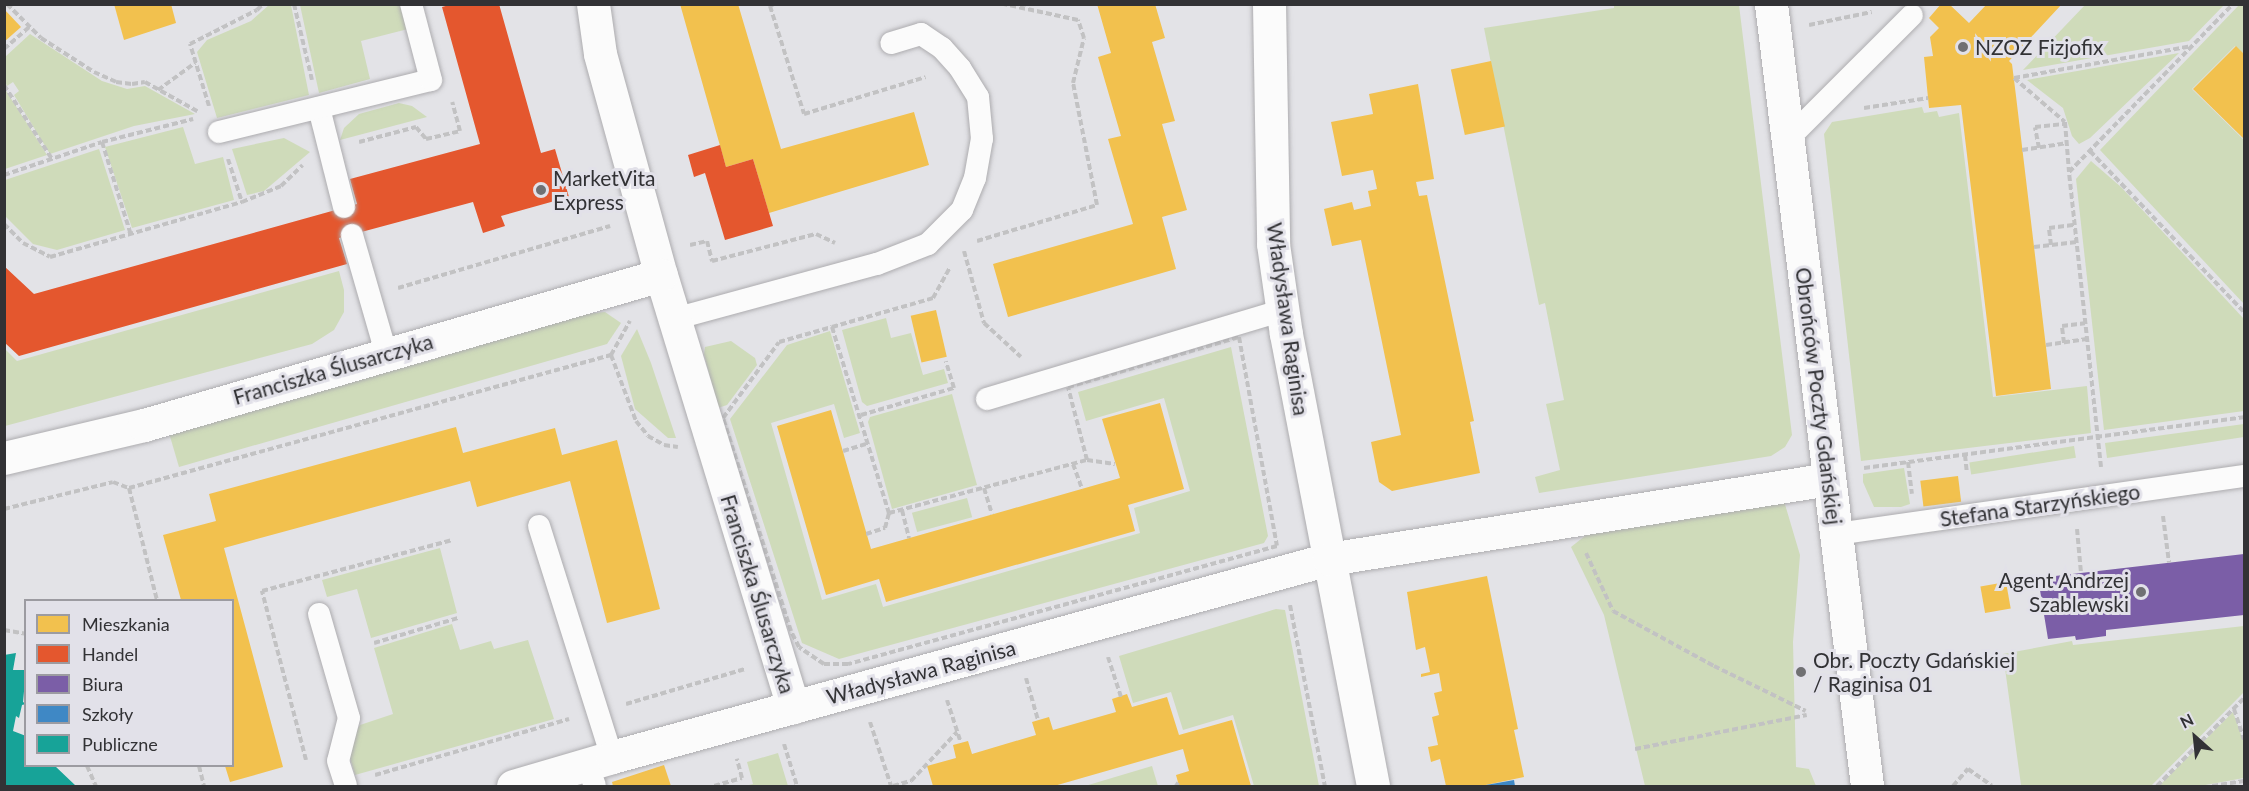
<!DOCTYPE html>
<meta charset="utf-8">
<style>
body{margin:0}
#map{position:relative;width:2249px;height:791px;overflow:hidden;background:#e3e3e7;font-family:Lato,sans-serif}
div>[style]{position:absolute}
.green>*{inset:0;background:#cfdbba;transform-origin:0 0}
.homes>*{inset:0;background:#f2c14e;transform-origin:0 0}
.shops>*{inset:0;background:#e4572e}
.offices>*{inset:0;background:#7b5ea7}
.schools>*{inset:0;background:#3f88c5}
.public>*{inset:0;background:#17a398}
.path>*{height:4px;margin-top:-2px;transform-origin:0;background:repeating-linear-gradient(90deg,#c2c2c3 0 6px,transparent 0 9px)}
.roads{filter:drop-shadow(0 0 2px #adacaf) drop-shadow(0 0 2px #adacaf)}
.service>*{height:22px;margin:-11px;padding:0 11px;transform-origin:11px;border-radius:11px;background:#fbfbfb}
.minor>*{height:33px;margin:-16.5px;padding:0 16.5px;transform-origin:16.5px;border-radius:16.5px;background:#fbfbfb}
.tertiary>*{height:33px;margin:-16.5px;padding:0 16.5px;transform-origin:16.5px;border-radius:16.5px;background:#fbfbfb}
.dots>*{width:16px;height:16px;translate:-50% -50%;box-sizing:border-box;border:3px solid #e2e1e9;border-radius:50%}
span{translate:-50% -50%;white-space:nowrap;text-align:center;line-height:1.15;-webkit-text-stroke:6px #e2e1e9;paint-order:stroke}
.poi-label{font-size:21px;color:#323235}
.left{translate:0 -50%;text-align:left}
.right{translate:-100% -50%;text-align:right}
.street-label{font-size:21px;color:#323235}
.frame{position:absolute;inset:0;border:6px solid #323235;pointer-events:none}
.legend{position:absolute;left:24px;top:599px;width:210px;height:168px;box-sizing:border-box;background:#e2e1e9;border:2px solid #9c9ba1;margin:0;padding:8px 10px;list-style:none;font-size:18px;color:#323235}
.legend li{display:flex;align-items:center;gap:12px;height:30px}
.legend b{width:30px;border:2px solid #9c9ba1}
.north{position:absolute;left:2165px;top:707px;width:60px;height:60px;-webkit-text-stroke:4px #e2e1e9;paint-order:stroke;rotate:333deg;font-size:16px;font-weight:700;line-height:24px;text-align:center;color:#323235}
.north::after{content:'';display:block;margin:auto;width:21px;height:27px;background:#323235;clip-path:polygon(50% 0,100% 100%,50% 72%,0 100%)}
</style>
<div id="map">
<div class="green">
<div style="clip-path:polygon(269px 5px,291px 5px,309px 95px,217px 118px,197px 52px,207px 40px,251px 21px)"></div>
<div style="clip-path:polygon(300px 5px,401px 5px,408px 29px,361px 41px,370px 79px,319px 93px)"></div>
<div style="clip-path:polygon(1614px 5px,1739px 5px,1792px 435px,1785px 447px,1771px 456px,1539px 493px,1535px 477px,1560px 470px,1546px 404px,1564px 400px,1545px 303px,1539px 305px,1484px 28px,1614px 8px)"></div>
<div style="clip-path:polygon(2085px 5px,2085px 4px,2224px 5px,2189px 41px,2023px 70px)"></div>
<div style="clip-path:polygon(2239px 5px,2244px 5px,2244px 54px,2235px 46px,2192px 89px,2244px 140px,2244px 304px,2100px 150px)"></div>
<div style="clip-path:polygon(30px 34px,102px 81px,127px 89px,145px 86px,195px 114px,134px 126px,50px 154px,14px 95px,19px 91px,13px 82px,7px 86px,5px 82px,5px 57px)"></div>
<div style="clip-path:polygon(2179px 53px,2090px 138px,2079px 144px,2072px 136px,2063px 108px,2027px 80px)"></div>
<div style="clip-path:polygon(5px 89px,47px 155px,5px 169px,4px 169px)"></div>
<div style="clip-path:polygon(399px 103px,412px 106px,427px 117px,340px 140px,344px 128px,359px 114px)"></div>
<div style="clip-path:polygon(1922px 107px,1924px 113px,1937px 111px,1939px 117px,1959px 113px,1993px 397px,2087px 386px,2091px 433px,1861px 461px,1824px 134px,1832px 122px)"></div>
<div style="clip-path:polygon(183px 127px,195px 164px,223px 157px,234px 200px,132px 228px,105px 147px)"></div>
<div style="clip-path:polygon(284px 138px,310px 152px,264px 191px,247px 195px,232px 149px)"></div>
<div style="clip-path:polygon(99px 149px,125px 230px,57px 250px,33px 244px,5px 216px,5px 180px)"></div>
<div style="clip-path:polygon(2091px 161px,2121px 187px,2244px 319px,2244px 411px,2104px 430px,2076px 179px)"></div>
<div style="clip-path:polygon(339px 271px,344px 290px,344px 312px,334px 330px,312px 344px,5px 426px,5px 349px,17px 361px)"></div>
<div style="clip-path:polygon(605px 312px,621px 323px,607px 344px,179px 467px,169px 433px,585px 314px)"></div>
<div style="clip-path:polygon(886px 318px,891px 338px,911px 333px,923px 375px,944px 369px,948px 383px,867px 406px,862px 402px,842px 330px)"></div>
<div style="clip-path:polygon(637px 329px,651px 363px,676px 438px,668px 438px,635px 409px,621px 356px)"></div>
<div style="clip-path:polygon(830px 331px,860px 433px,844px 438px,834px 404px,771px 423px,822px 600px,876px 584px,883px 607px,1140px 533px,1134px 508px,1190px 491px,1164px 398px,1086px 421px,1078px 392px,1231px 347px,1268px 536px,1264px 543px,839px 659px,802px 643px,730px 419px,787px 345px)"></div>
<div style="clip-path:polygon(731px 341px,755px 358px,757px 365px,727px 405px,718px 408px,704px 354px,705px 347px)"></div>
<div style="clip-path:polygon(952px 394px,977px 485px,892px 509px,868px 422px,870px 417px)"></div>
<div style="clip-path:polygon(2244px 424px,2244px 437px,2107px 458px,2105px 443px)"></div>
<div style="left:2074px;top:446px;width:12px;height:106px;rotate:81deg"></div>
<div style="clip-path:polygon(1904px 468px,1910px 504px,1901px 507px,1874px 507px,1863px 482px,1863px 474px)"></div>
<div style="left:967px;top:498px;width:20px;height:57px;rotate:75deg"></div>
<div style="clip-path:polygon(1784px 501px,1800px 555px,1793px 642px,1796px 767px,1809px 769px,1816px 786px,1645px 786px,1604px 615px,1571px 547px,1595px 528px)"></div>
<div style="clip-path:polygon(440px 548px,457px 613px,371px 638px,357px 589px,327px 597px,322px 580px)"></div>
<div style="clip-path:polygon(1276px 609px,1285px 610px,1319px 786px,1254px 786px,1233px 715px,1183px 730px,1171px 692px,1133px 703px,1119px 656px)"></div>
<div style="clip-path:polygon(452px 624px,460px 650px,491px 641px,494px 649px,528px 640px,554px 719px,355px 775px,348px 751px,354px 734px,360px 725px,393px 714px,374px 648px)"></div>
<div style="clip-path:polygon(2244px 626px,2244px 692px,2151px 786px,2015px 786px,2021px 785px,2003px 654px,2072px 641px,2073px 645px)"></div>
<div style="clip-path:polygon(2233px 712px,2244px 743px,2244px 778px,2200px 786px,2159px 786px)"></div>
<div style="clip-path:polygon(778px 753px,788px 786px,745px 786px,753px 784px,747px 762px)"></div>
<div style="clip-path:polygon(1152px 766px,1158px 786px,1085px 786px)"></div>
</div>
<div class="homes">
<div style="clip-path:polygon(114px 4px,171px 4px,176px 23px,124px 40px)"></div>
<div style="clip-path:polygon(680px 4px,738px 4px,781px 149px,914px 112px,929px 165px,769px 213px,753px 159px,726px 167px)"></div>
<div style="clip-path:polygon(1097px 4px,1155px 4px,1165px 38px,1152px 42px,1175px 121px,1162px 124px,1187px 210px,1162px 217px,1176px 269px,1008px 317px,993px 264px,1133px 224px,1108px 139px,1121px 136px,1098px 57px,1111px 53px)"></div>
<div style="clip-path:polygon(1941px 4px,1949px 4px,1969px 23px,1987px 4px,2062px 4px,2009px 61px,2012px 64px,2016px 96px,2051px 389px,1996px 396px,1961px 105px,1929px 108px,1924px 57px,1933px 56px,1930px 37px,1939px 28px,1929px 18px)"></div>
<div style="clip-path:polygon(4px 9px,21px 27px,4px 42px)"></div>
<div style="clip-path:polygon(2236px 46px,2244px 54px,2244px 139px,2193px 89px)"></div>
<div style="left:1491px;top:61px;width:67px;height:41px;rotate:78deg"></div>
<div style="clip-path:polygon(1418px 84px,1434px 179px,1416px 182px,1419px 196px,1427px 195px,1474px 421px,1470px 422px,1480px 473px,1392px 491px,1379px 482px,1371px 442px,1401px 435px,1361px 240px,1332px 246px,1324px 209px,1352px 202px,1354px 210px,1371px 206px,1368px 191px,1377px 189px,1373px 170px,1342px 176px,1331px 122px,1373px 114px,1369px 94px)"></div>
<div style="left:936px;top:310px;width:48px;height:26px;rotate:77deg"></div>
<div style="clip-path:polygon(1160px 403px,1184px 489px,1128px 505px,1135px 531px,886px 602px,879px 579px,826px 595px,777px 426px,831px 410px,871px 549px,1120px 478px,1102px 419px)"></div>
<div style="clip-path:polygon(456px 427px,463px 453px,555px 428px,562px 455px,617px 440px,660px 609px,607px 623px,570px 481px,477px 507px,470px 481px,224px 548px,283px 767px,230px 782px,225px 766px,232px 766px,232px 600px,181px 600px,163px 535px,216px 521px,209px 494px)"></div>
<div style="left:1958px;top:476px;width:26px;height:38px;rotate:83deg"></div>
<div style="clip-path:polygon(1487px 576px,1518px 729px,1514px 730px,1524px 777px,1481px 786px,1446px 786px,1440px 759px,1431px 762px,1428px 747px,1438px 745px,1432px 717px,1439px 715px,1434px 693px,1442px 691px,1439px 673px,1421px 677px,1421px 674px,1430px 672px,1425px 647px,1416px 650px,1407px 592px)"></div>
<div style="left:2006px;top:582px;width:27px;height:26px;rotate:80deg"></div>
<div style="clip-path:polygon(1127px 694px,1132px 707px,1167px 697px,1179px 735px,1232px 720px,1251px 786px,1179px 786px,1176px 775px,1189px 771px,1183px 749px,1054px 786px,933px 786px,927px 766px,956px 758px,953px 745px,968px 741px,972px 754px,1036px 735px,1032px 722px,1049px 717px,1053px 730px,1116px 712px,1112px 699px)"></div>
<div style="clip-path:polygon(664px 765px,671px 786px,613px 786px,612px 782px)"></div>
</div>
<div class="shops">
<div style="clip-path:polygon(453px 4px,499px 4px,541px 153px,555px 149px,569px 197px,501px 216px,505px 226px,483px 233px,473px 202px,339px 238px,347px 264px,19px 356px,4px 342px,4px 266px,34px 294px,357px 204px,350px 179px,480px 144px,442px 7px)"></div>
<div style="clip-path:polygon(720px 145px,726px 167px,753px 159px,773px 226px,725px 240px,705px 173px,694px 177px,688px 155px)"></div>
</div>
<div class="offices">
<div style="clip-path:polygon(2244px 554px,2244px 615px,2106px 630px,2106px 636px,2076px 640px,2075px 636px,2048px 639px,2038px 578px)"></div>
</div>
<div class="schools">
<div style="clip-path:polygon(1514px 780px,1515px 786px,1486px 786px,1486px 785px)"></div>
</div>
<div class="public">
<div style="clip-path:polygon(16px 653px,13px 670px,26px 670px,23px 702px,26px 704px,22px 705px,19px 718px,16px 716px,13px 731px,26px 736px,26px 766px,55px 766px,76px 786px,4px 786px,4px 655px)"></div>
</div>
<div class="path">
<div style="left:7px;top:4px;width:48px;rotate:45deg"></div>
<div style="left:41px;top:38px;width:63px;rotate:32.7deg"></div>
<div style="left:94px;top:72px;width:24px;rotate:24deg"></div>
<div style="left:116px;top:82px;width:16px;rotate:7deg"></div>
<div style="left:132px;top:84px;width:13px;rotate:-9deg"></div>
<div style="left:145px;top:82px;width:60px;rotate:29.1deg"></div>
<div style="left:294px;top:4px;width:78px;rotate:76.7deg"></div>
<div style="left:774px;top:4px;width:4px;rotate:153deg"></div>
<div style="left:770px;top:6px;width:113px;rotate:72.5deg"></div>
<div style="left:804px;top:114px;width:127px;rotate:-16.9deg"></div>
<div style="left:1809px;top:25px;width:64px;rotate:-11.7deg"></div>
<div style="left:4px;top:49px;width:33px;rotate:-41deg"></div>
<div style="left:2014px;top:78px;width:181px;rotate:-10.2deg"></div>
<div style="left:2014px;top:78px;width:67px;rotate:40.8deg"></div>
<div style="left:2065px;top:122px;width:50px;rotate:85.4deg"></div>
<div style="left:4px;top:85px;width:88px;rotate:57deg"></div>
<div style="left:158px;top:90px;width:46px;rotate:-36.1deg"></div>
<div style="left:209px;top:106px;width:65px;rotate:-107deg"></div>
<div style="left:190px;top:44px;width:75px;rotate:-26.9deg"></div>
<div style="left:257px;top:10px;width:8px;rotate:-45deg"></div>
<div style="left:1864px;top:108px;width:65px;rotate:-8.9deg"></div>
<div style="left:102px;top:142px;width:97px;rotate:72.7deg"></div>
<div style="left:359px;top:142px;width:59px;rotate:-14.7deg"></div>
<div style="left:416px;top:127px;width:16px;rotate:50deg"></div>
<div style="left:426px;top:139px;width:35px;rotate:-13deg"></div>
<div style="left:460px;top:131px;width:30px;rotate:-105deg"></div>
<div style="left:2039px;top:148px;width:21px;rotate:-101deg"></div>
<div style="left:2035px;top:127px;width:30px;rotate:-6deg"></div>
<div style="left:2022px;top:150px;width:46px;rotate:-8.8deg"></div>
<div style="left:2090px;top:151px;width:223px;rotate:46.3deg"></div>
<div style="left:228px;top:159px;width:45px;rotate:72deg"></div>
<div style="left:4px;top:175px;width:103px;rotate:-18.6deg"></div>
<div style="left:102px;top:142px;width:94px;rotate:-14.2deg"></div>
<div style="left:4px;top:224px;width:27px;rotate:45deg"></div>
<div style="left:23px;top:243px;width:30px;rotate:27deg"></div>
<div style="left:50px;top:257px;width:200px;rotate:-16deg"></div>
<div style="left:242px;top:202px;width:42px;rotate:-22.3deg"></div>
<div style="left:281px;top:186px;width:30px;rotate:-44deg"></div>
<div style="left:977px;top:241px;width:125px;rotate:-16.7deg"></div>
<div style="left:1097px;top:205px;width:124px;rotate:-101.1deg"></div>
<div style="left:1073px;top:83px;width:46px;rotate:-76.3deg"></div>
<div style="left:1084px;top:38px;width:19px;rotate:-108deg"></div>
<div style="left:1078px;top:20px;width:76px;rotate:-167.8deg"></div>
<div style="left:690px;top:245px;width:17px;rotate:-13deg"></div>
<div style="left:707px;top:241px;width:21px;rotate:76deg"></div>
<div style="left:712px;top:261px;width:107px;rotate:-14.6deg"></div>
<div style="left:816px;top:234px;width:21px;rotate:25deg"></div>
<div style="left:2051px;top:245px;width:17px;rotate:-97deg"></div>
<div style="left:2049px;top:228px;width:26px;rotate:-7deg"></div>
<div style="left:2034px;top:247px;width:43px;rotate:-6.6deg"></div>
<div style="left:964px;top:251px;width:75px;rotate:74.5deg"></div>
<div style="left:984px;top:323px;width:50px;rotate:42.6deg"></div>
<div style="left:398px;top:288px;width:221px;rotate:-16.3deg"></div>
<div style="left:832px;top:327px;width:195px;rotate:73deg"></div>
<div style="left:889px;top:513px;width:205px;rotate:-15deg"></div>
<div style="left:1087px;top:460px;width:75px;rotate:-104.6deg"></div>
<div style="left:1068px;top:387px;width:178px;rotate:-16.3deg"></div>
<div style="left:1239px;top:337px;width:212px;rotate:79.7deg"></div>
<div style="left:1277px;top:546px;width:445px;rotate:164.6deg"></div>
<div style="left:848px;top:664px;width:24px;rotate:180deg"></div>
<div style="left:824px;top:664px;width:30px;rotate:-146deg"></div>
<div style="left:799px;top:647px;width:18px;rotate:-117deg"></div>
<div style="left:791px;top:631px;width:224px;rotate:-107.7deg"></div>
<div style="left:723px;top:418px;width:94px;rotate:-53.6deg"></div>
<div style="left:779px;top:342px;width:55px;rotate:-15.8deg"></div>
<div style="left:832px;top:327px;width:105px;rotate:-16deg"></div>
<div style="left:933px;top:298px;width:35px;rotate:-61deg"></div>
<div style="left:2064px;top:343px;width:17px;rotate:-97deg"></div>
<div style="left:2062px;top:326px;width:23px;rotate:-7deg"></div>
<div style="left:2046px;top:345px;width:41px;rotate:-8.3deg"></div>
<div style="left:611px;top:355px;width:71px;rotate:69.3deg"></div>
<div style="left:636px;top:421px;width:19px;rotate:51deg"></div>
<div style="left:648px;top:436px;width:18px;rotate:29deg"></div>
<div style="left:664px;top:445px;width:14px;rotate:8deg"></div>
<div style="left:861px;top:415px;width:97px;rotate:-16.2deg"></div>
<div style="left:954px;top:388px;width:28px;rotate:-107deg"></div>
<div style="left:843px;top:451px;width:27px;rotate:-17deg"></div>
<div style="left:1965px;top:455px;width:18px;rotate:84deg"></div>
<div style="left:1087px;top:460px;width:28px;rotate:8deg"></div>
<div style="left:1908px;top:462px;width:32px;rotate:83deg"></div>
<div style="left:1073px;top:464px;width:27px;rotate:70deg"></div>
<div style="left:2101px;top:467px;width:297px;rotate:-96.2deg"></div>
<div style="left:2069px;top:172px;width:235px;rotate:-45.7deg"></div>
<div style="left:1864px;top:468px;width:383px;rotate:-7.6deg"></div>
<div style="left:129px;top:488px;width:500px;rotate:-15.43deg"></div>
<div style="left:611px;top:355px;width:39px;rotate:-61deg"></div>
<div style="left:984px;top:488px;width:27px;rotate:73deg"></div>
<div style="left:4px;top:509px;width:112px;rotate:-13.9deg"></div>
<div style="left:113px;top:482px;width:17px;rotate:21deg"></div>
<div style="left:129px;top:488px;width:115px;rotate:76deg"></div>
<div style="left:902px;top:510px;width:29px;rotate:76deg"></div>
<div style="left:2163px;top:516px;width:47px;rotate:82.7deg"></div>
<div style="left:2077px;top:529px;width:44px;rotate:84.8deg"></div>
<div style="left:866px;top:534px;width:20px;rotate:-18deg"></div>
<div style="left:885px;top:528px;width:16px;rotate:-75deg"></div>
<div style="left:1586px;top:553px;width:64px;rotate:65deg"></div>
<div style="left:1613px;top:611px;width:115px;rotate:28.6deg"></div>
<div style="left:1714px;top:666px;width:102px;rotate:26.1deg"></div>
<div style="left:1290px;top:605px;width:184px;rotate:79.1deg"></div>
<div style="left:4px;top:630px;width:22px;rotate:10deg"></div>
<div style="left:374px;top:643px;width:88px;rotate:-16.6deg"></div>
<div style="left:1108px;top:657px;width:42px;rotate:72deg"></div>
<div style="left:1026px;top:678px;width:44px;rotate:74.1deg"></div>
<div style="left:947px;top:700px;width:45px;rotate:72deg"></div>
<div style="left:626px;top:704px;width:124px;rotate:-16.4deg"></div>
<div style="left:2234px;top:709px;width:32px;rotate:72deg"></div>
<div style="left:870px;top:722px;width:67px;rotate:71.8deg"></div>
<div style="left:784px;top:744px;width:44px;rotate:72.8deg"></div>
<div style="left:1635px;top:749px;width:175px;rotate:-11.2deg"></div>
<div style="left:306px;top:760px;width:175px;rotate:-104.6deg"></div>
<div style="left:262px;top:591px;width:197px;rotate:-15deg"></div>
<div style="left:87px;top:766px;width:22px;rotate:66deg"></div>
<div style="left:199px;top:766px;width:21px;rotate:76deg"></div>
<div style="left:375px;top:775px;width:202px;rotate:-16.1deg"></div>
<div style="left:714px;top:786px;width:29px;rotate:-16deg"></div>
<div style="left:742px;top:778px;width:20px;rotate:-105deg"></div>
<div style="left:893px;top:786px;width:19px;rotate:-16deg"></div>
<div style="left:911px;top:781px;width:67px;rotate:-46.8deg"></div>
<div style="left:1176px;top:786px;width:4px;rotate:-56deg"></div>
<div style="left:1953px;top:786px;width:23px;rotate:-49deg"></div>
<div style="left:1968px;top:769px;width:29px;rotate:35deg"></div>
<div style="left:2157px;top:786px;width:124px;rotate:-45.3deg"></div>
<div style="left:2212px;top:786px;width:32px;rotate:-9deg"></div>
</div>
<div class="roads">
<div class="service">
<div style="left:319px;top:108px;width:102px;rotate:75.8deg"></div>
<div style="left:219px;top:132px;width:218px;rotate:-13.8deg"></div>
<div style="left:431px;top:80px;width:79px;rotate:-104.7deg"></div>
<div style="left:1788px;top:139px;width:175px;rotate:-45deg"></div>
<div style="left:352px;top:235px;width:123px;rotate:73.9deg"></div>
<div style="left:674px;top:319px;width:210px;rotate:-15.2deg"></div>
<div style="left:877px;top:264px;width:55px;rotate:-21.4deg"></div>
<div style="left:928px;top:244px;width:48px;rotate:-45deg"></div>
<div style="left:962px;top:210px;width:35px;rotate:-68deg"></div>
<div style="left:975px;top:178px;width:40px;rotate:-80deg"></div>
<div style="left:982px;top:139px;width:42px;rotate:-95.4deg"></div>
<div style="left:978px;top:97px;width:34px;rotate:-122deg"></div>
<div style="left:960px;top:68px;width:27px;rotate:-132deg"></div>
<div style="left:942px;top:48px;width:25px;rotate:-146deg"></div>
<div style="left:921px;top:34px;width:31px;rotate:163deg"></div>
<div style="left:987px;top:399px;width:309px;rotate:-16.7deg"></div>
<div style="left:539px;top:526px;width:242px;rotate:72.5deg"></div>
<div style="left:1836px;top:534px;width:412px;rotate:-8.1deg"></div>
<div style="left:319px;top:614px;width:108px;rotate:73.9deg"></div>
<div style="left:349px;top:718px;width:44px;rotate:104.3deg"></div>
<div style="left:338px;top:761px;width:26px;rotate:72deg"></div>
<div style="left:587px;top:764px;width:23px;rotate:70deg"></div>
</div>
<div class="minor">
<div style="left:593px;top:4px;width:50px;rotate:82deg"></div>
<div style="left:600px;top:54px;width:229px;rotate:74.6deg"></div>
<div style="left:661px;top:275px;width:452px;rotate:73deg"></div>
<div style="left:1269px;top:4px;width:240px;rotate:89deg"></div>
<div style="left:1273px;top:244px;width:91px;rotate:81.8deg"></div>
<div style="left:1286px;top:334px;width:460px;rotate:79.1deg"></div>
<div style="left:4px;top:458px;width:144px;rotate:-13.3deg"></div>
<div style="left:144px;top:425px;width:538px;rotate:-16.18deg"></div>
<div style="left:513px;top:786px;width:103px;rotate:-16.3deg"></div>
<div style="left:612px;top:757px;width:744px;rotate:-15.44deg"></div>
<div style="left:1329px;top:559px;width:506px;rotate:-9.09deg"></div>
</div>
<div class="tertiary">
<div style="left:1771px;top:4px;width:788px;rotate:83deg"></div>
</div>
</div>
<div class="dots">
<div style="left:1963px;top:47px;background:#707073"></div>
<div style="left:541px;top:190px;background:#707073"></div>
<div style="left:2141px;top:592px;background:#707073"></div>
<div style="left:1801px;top:672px;background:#707073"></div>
</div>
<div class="poi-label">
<span class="left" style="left:1975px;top:47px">NZOZ Fizjofix</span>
<span class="left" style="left:553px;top:190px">MarketVita<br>Express</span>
<span class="right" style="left:2129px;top:592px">Agent Andrzej<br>Szablewski</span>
<span class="left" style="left:1813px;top:672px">Obr. Poczty Gdańskiej<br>/ Raginisa 01</span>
</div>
<div class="street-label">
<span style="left:1288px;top:319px;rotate:82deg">Władysława Raginisa</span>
<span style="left:333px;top:369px;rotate:-16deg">Franciszka Ślusarczyka</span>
<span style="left:1819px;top:396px;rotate:83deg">Obrońców Poczty Gdańskiej</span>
<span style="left:2040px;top:505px;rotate:-8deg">Stefana Starzyńskiego</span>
<span style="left:758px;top:594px;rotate:73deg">Franciszka Ślusarczyka</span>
<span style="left:921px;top:672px;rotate:-15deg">Władysława Raginisa</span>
</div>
<div class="frame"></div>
<ul class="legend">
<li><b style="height:16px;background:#f2c14e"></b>Mieszkania</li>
<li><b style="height:16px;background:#e4572e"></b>Handel</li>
<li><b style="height:16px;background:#7b5ea7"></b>Biura</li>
<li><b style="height:16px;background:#3f88c5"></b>Szkoły</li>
<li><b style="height:16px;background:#17a398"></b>Publiczne</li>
</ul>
<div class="north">N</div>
</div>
